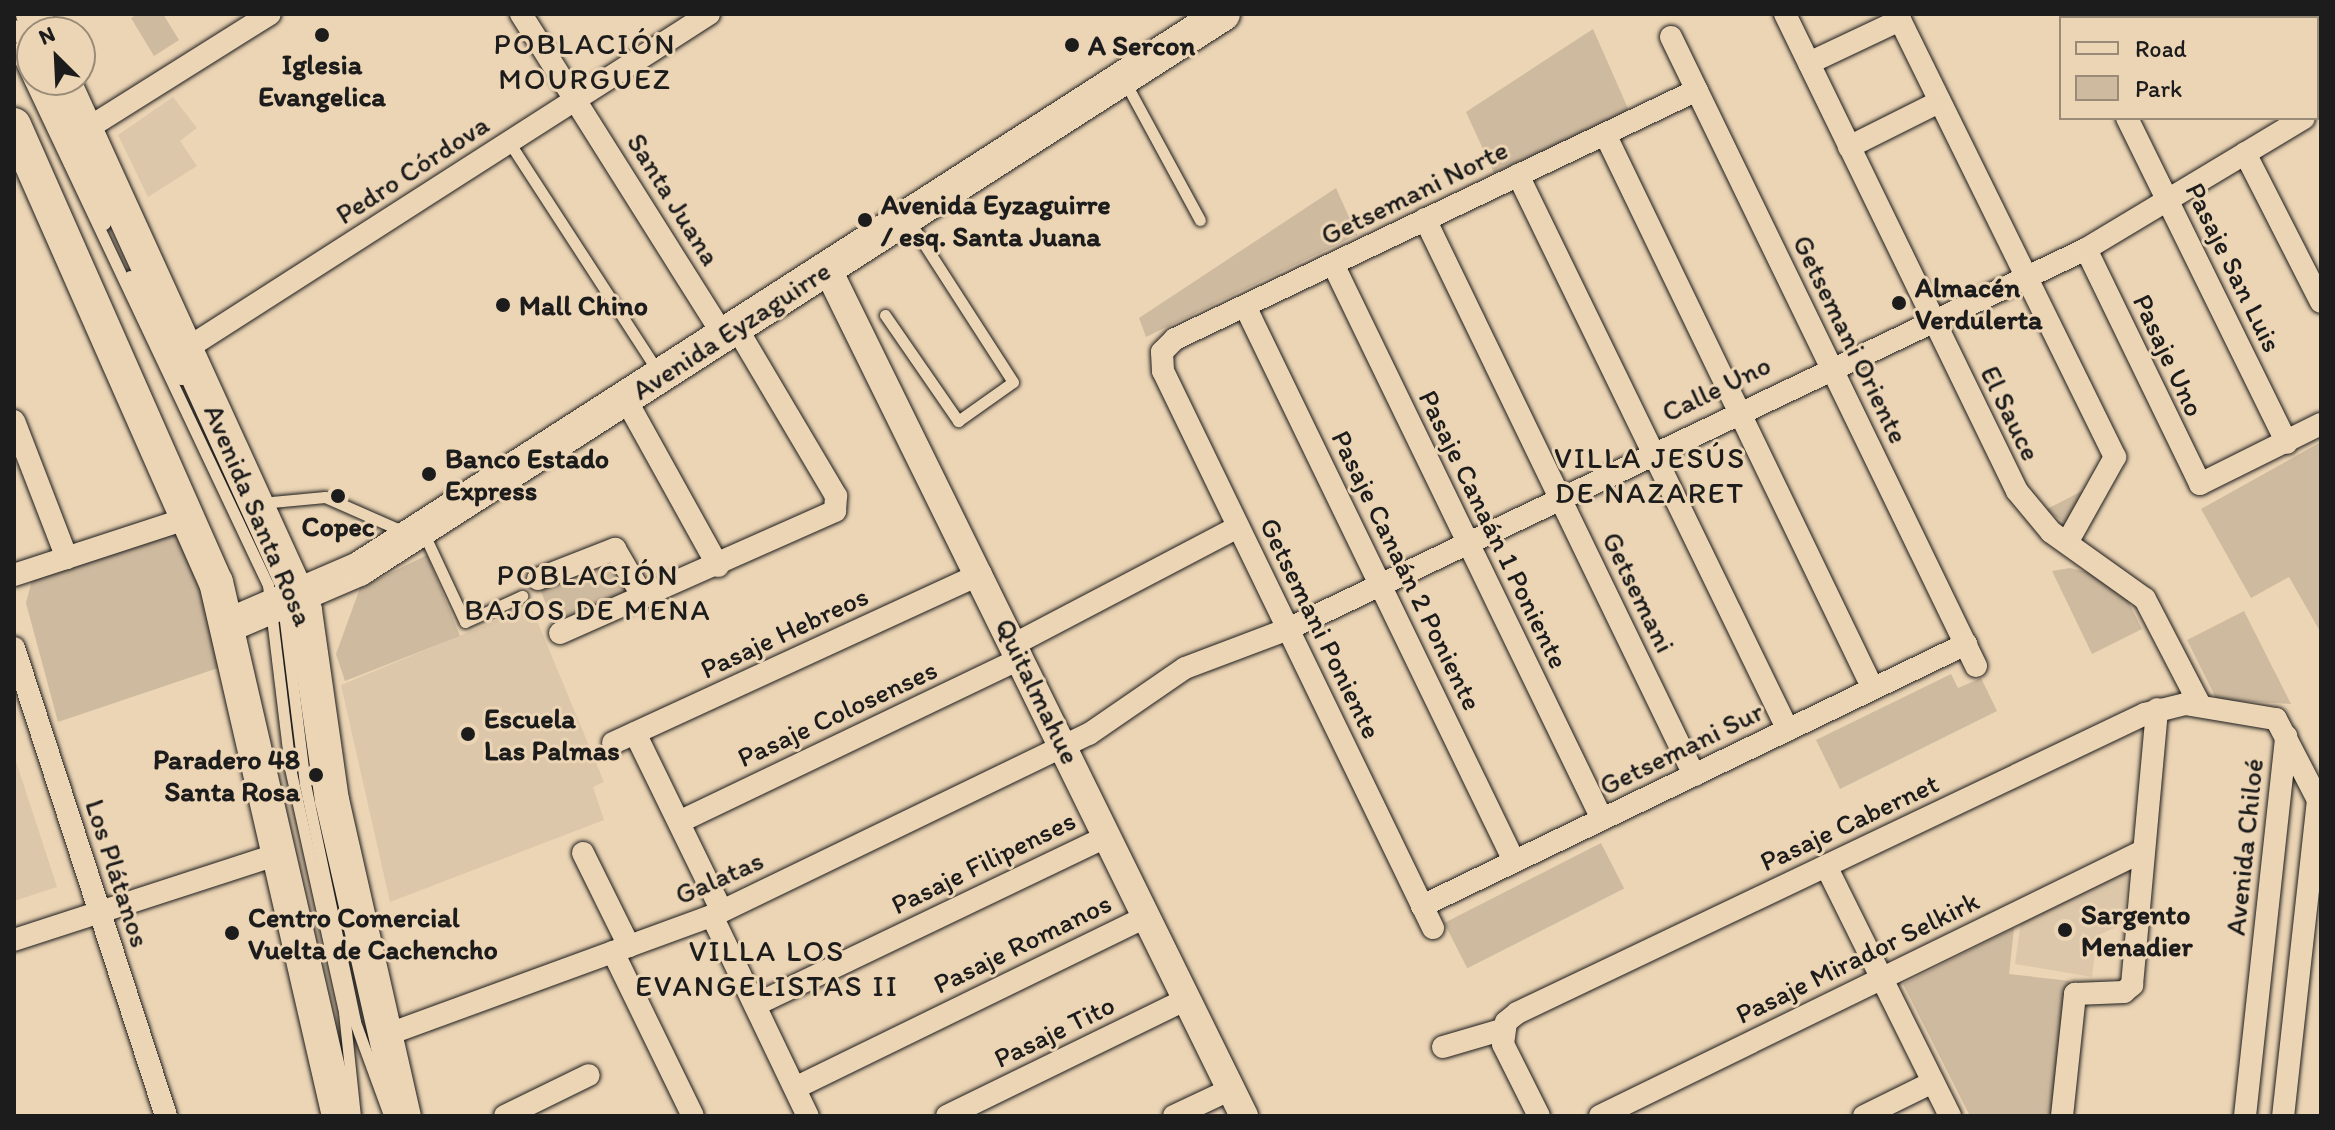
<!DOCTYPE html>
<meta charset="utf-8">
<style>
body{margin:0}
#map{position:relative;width:2335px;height:1130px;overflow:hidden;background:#ecd5b5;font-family:Itim,sans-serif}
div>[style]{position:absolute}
.built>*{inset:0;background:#dcc7aa}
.green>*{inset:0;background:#ceba9f;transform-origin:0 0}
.roads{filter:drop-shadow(0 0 2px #1c1c1c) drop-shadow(0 0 2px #1c1c1c)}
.service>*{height:11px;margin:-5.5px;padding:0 5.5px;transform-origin:5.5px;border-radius:5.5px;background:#ecd5b5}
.minor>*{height:22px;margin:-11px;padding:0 11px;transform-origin:11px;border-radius:11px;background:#ecd5b5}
.tertiary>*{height:28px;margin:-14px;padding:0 14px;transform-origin:14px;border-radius:14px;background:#ecd5b5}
.primary>*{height:34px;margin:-17px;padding:0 17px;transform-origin:17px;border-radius:17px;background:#ecd5b5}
.dots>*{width:22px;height:22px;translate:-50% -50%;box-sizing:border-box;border:4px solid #ecd5b5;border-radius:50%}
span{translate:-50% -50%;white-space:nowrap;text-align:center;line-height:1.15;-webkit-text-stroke:6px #ecd5b5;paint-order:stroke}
.poi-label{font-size:28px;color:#1c1c1c;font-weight:700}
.left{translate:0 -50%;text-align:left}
.right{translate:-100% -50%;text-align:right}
.street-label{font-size:28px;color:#1c1c1c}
.neighbourhood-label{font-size:30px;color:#1c1c1c;letter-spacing:2px}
.frame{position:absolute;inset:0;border:16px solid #1c1c1c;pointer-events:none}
.legend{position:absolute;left:2059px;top:16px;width:260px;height:104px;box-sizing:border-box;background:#ecd5b5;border:2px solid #998b78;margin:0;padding:10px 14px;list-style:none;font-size:24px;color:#1c1c1c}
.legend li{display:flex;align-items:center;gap:16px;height:40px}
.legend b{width:40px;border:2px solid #998b78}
.north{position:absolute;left:16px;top:16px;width:80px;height:80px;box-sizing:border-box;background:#ecd5b5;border:2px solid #998b78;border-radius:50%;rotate:336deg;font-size:22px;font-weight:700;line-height:32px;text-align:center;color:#1c1c1c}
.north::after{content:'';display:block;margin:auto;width:28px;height:36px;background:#1c1c1c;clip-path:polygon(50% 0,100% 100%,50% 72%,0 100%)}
</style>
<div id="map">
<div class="built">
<div style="clip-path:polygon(173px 97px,197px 128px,180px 141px,197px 166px,148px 197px,118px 135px)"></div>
<div style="clip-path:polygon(531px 606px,604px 782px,593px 787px,604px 820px,390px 902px,341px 685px)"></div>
<div style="clip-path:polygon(14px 755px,57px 887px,14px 901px)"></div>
<div style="clip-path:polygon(2127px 872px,2123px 924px,2097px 936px,2092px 977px,2015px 964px,2021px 921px)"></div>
</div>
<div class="green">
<div style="clip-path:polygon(138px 14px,163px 14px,179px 40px,154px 56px,131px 18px)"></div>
<div style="clip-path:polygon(1593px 29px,1630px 113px,1494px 173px,1466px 112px)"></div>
<div style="clip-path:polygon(1336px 188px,1357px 235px,1146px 337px,1139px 318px)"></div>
<div style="clip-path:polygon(2321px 442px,2321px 633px,2289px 577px,2251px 598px,2201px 509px)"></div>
<div style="clip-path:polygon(2094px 485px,2069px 525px,2045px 510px)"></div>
<div style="clip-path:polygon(185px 530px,230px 664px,58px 722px,26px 603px,32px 580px)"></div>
<div style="clip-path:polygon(427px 555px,460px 636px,345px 681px,336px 654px,360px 588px)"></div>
<div style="left:613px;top:559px;width:40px;height:79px;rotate:68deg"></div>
<div style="clip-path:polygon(2070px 568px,2100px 575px,2126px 597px,2142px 629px,2092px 654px,2052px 571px)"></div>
<div style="clip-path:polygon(2244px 611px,2291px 704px,2217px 700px,2187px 640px)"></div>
<div style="clip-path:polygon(1951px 674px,1958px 688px,1981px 678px,1997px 711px,1840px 789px,1816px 740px)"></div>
<div style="left:1601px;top:843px;width:51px;height:176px;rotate:63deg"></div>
<div style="clip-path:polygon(2014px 928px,2009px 974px,2070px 981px,2052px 1116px,1970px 1116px,1903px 984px)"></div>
</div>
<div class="roads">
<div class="service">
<div style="left:14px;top:25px;width:43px;rotate:65.2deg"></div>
<div style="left:14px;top:48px;width:594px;rotate:64.69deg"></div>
<div style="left:268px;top:585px;width:184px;rotate:83.1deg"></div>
<div style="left:290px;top:768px;width:250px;rotate:77.5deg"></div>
<div style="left:344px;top:1012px;width:105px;rotate:84deg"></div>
<div style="left:39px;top:80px;width:158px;rotate:65.4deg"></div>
<div style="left:1125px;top:82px;width:157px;rotate:61.5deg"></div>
<div style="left:509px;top:142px;width:275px;rotate:57deg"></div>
<div style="left:130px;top:276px;width:115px;rotate:63.7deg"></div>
<div style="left:885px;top:315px;width:129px;rotate:55.4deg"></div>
<div style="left:958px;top:421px;width:67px;rotate:-35.3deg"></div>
<div style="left:1013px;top:382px;width:194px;rotate:-122.8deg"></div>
<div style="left:261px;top:503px;width:64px;rotate:-5.4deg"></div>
<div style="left:325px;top:497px;width:90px;rotate:23.7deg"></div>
<div style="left:424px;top:534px;width:97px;rotate:65deg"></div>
<div style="left:465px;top:622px;width:63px;rotate:-24.5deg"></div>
<div style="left:283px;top:605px;width:180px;rotate:83deg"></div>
<div style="left:305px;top:784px;width:243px;rotate:78.1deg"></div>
<div style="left:355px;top:1022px;width:99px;rotate:69.9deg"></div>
</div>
<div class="minor">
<div style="left:521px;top:14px;width:379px;rotate:57.8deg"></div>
<div style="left:1785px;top:14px;width:530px;rotate:64.06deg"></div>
<div style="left:2017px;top:491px;width:53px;rotate:50.3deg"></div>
<div style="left:2051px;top:532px;width:115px;rotate:35.5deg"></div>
<div style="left:2145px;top:599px;width:119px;rotate:62.6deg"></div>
<div style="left:2077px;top:14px;width:4px;rotate:63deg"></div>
<div style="left:2295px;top:14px;width:4px;rotate:63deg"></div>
<div style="left:1671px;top:37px;width:699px;rotate:64.13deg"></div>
<div style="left:2317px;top:58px;width:10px;rotate:66deg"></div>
<div style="left:1809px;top:63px;width:101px;rotate:-25.3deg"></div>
<div style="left:1900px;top:20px;width:487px;rotate:63.8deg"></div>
<div style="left:2115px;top:457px;width:98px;rotate:119.2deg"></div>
<div style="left:2127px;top:118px;width:362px;rotate:63.8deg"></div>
<div style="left:85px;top:130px;width:218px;rotate:-32.1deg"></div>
<div style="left:1605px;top:134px;width:616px;rotate:64.22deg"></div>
<div style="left:1849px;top:147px;width:101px;rotate:-26.6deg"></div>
<div style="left:2245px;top:153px;width:167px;rotate:63deg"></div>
<div style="left:1518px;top:175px;width:617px;rotate:64.06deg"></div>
<div style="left:1425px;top:219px;width:618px;rotate:64.18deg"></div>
<div style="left:2086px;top:249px;width:261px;rotate:64.1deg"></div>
<div style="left:2200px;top:484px;width:135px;rotate:-26.4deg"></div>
<div style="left:1333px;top:264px;width:617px;rotate:64.14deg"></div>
<div style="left:1245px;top:306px;width:617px;rotate:64.14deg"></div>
<div style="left:186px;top:349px;width:621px;rotate:-32.64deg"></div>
<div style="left:625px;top:398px;width:192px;rotate:61deg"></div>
<div style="left:14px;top:421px;width:147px;rotate:68.9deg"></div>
<div style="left:14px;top:575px;width:186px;rotate:-18.1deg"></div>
<div style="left:538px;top:579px;width:83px;rotate:-21.3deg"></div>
<div style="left:615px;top:549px;width:56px;rotate:59.7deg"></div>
<div style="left:560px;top:633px;width:301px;rotate:-23.9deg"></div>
<div style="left:835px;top:511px;width:15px;rotate:-86deg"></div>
<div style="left:836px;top:496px;width:196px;rotate:-120.6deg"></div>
<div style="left:1015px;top:644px;width:252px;rotate:-27.7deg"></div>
<div style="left:14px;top:648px;width:492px;rotate:72deg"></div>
<div style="left:635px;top:733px;width:198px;rotate:64deg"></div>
<div style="left:613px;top:743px;width:405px;rotate:-24.7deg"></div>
<div style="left:679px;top:822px;width:380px;rotate:-25.6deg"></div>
<div style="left:583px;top:853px;width:104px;rotate:63.7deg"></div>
<div style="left:1826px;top:866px;width:279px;rotate:63.6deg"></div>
<div style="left:1422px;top:906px;width:604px;rotate:-25.72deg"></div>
<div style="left:712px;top:916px;width:222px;rotate:64.4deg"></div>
<div style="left:1433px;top:928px;width:619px;rotate:-115.86deg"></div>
<div style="left:1163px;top:371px;width:19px;rotate:-93deg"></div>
<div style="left:1162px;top:352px;width:18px;rotate:-45deg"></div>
<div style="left:1175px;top:339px;width:578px;rotate:-25.5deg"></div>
<div style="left:14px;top:940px;width:281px;rotate:-18deg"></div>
<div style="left:613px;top:952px;width:182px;rotate:64deg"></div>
<div style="left:755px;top:1005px;width:391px;rotate:-25.6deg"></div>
<div style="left:386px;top:1035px;width:347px;rotate:-20.1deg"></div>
<div style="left:712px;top:916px;width:419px;rotate:-25.8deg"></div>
<div style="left:1089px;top:734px;width:116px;rotate:-34.5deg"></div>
<div style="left:1185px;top:668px;width:110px;rotate:-20.7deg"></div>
<div style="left:1288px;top:629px;width:884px;rotate:-25.46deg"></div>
<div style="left:2086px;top:249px;width:254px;rotate:-31deg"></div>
<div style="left:1443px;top:1047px;width:64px;rotate:-16.4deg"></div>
<div style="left:795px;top:1088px;width:392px;rotate:-26deg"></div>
<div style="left:505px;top:1116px;width:93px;rotate:-26deg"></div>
<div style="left:947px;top:1116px;width:267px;rotate:-26deg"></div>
<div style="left:1174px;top:1116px;width:63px;rotate:-25.3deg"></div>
<div style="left:1539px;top:1116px;width:80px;rotate:-116.6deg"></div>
<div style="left:1503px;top:1044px;width:22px;rotate:-82deg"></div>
<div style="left:1506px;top:1022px;width:14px;rotate:-39deg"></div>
<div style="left:1517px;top:1013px;width:696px;rotate:-25.46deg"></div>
<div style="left:2145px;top:714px;width:41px;rotate:-14deg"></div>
<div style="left:2185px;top:704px;width:92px;rotate:9.4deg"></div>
<div style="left:2276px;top:719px;width:91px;rotate:62.6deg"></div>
<div style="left:2318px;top:800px;width:318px;rotate:96.3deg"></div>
<div style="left:1600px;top:1116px;width:602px;rotate:-26.01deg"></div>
<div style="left:1864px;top:1116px;width:77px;rotate:-26.2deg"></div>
<div style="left:2062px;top:1116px;width:123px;rotate:-83.9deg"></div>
<div style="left:2075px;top:994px;width:49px;rotate:-2.3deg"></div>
<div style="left:2124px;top:992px;width:11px;rotate:-41deg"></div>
<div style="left:2132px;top:985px;width:277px;rotate:-84.8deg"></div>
<div style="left:2245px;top:1116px;width:382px;rotate:-83.8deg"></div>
</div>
<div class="tertiary">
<div style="left:827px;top:268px;width:945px;rotate:63.81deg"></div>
</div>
<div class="primary">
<div style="left:33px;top:14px;width:20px;rotate:63deg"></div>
<div style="left:63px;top:80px;width:584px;rotate:65.5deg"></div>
<div style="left:305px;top:611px;width:191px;rotate:81.9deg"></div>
<div style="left:332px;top:800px;width:324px;rotate:77.2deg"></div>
<div style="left:14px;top:125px;width:500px;rotate:66.2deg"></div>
<div style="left:216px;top:582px;width:548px;rotate:77.03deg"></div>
<div style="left:229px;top:625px;width:142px;rotate:-23.3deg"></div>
<div style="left:359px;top:569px;width:1027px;rotate:-32.72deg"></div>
</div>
</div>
<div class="dots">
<div style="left:322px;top:35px;background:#1c1c1c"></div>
<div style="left:1072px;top:45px;background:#1c1c1c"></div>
<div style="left:865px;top:220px;background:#1c1c1c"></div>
<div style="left:1899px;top:303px;background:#1c1c1c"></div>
<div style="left:503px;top:305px;background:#1c1c1c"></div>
<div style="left:429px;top:474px;background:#1c1c1c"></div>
<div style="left:338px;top:496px;background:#1c1c1c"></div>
<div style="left:468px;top:734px;background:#1c1c1c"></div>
<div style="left:316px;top:775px;background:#1c1c1c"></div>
<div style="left:2065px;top:930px;background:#1c1c1c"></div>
<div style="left:232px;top:933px;background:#1c1c1c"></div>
</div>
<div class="poi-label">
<span class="left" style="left:1088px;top:45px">A Sercon</span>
<span style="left:322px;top:80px">Iglesia<br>Evangelica</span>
<span class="left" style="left:881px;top:220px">Avenida Eyzaguirre<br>/ esq. Santa Juana</span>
<span class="left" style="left:1915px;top:303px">Almacén<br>Verdulerta</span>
<span class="left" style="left:519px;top:305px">Mall Chino</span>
<span class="left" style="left:445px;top:474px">Banco Estado<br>Express</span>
<span style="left:338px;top:526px">Copec</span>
<span class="left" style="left:484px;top:734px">Escuela<br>Las Palmas</span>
<span class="right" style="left:300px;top:775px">Paradero 48<br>Santa Rosa</span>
<span class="left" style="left:2081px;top:930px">Sargento<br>Menadier</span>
<span class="left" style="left:248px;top:933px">Centro Comercial<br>Vuelta de Cachencho</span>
</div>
<div class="street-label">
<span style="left:412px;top:169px;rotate:-33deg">Pedro Córdova</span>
<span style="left:1414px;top:192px;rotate:-26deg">Getsemani Norte</span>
<span style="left:674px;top:199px;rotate:58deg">Santa Juana</span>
<span style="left:2234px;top:267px;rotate:64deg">Pasaje San Luis</span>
<span style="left:731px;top:330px;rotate:-33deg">Avenida Eyzaguirre</span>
<span style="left:1851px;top:339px;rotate:64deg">Getsemani Oriente</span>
<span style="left:2169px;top:355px;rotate:65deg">Pasaje Uno</span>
<span style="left:1716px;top:388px;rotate:-26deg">Calle Uno</span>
<span style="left:2011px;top:413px;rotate:64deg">El Sauce</span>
<span style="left:259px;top:515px;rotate:67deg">Avenida Santa Rosa</span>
<span style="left:1494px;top:529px;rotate:64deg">Pasaje Canaán 1 Poniente</span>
<span style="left:1407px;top:570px;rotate:64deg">Pasaje Canaán 2 Poniente</span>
<span style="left:1639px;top:592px;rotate:64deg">Getsemani</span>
<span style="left:1321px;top:628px;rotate:64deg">Getsemani Poniente</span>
<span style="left:784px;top:632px;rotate:-25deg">Pasaje Hebreos</span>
<span style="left:1038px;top:691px;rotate:64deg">Quitalmahue</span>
<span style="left:837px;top:713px;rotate:-25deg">Pasaje Colosenses</span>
<span style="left:1681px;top:748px;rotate:-26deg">Getsemani Sur</span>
<span style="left:1849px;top:822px;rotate:-25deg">Pasaje Cabernet</span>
<span style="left:2244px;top:847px;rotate:-84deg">Avenida Chiloé</span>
<span style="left:983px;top:862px;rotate:-26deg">Pasaje Filipenses</span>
<span style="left:118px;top:873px;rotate:72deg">Los Plátanos</span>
<span style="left:719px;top:877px;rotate:-24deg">Galatas</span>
<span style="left:1022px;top:943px;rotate:-26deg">Pasaje Romanos</span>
<span style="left:1857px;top:957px;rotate:-26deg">Pasaje Mirador Selkirk</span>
<span style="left:1054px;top:1031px;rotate:-26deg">Pasaje Tito</span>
</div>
<div class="neighbourhood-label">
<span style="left:585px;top:61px">POBLACIÓN<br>MOURGUEZ</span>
<span style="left:1650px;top:475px">VILLA JESÚS<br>DE NAZARET</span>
<span style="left:588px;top:592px">POBLACIÓN<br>BAJOS DE MENA</span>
<span style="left:767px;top:968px">VILLA LOS<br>EVANGELISTAS II</span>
</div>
<div class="frame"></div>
<ul class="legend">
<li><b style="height:10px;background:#ecd5b5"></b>Road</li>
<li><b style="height:22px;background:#ceba9f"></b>Park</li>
</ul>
<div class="north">N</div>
</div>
